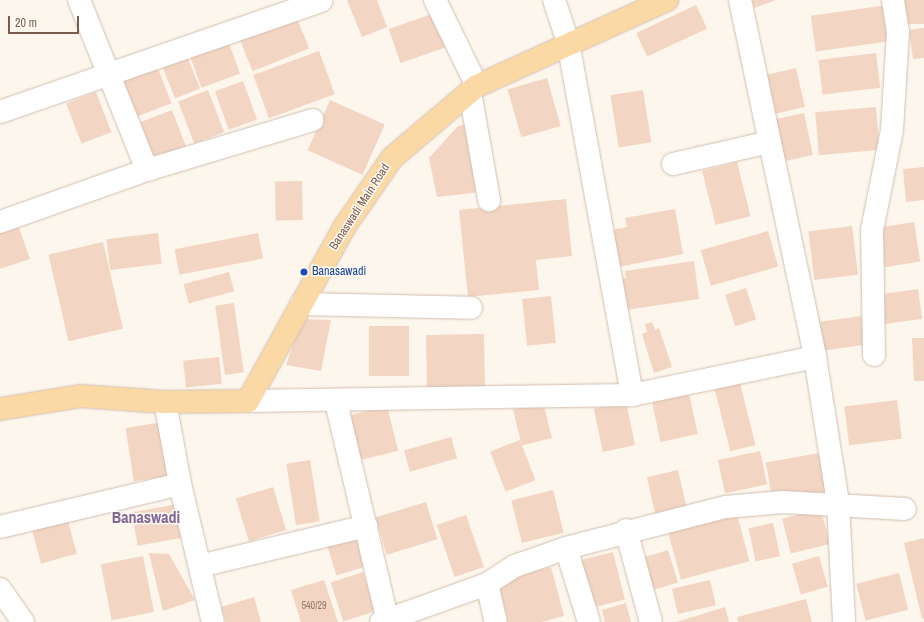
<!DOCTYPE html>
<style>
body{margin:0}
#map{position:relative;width:924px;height:622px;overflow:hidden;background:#fdf6ec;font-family:"Archivo Narrow",sans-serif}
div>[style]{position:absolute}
.building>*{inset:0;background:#f3d5c3;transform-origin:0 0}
.roads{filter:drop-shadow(0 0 1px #d1beb0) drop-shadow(0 0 1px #d1beb0)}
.minor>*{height:22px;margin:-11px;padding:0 11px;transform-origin:11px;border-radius:11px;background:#fff}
.major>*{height:22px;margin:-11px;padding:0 11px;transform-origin:11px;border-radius:11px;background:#fbd9a5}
.dots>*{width:11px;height:11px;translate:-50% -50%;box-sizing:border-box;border:2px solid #fffaf3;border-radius:50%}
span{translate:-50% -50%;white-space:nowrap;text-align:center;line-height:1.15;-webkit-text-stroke:3px #fffaf3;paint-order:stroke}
.number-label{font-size:10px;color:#987a6a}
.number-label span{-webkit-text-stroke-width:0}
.street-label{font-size:12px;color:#7a5c4d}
.transit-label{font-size:12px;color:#164399}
.left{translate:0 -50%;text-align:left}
.district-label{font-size:16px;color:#846695;font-weight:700}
.scale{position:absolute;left:8px;top:16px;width:71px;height:18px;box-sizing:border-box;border:2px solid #7a5c4d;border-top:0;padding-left:5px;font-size:12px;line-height:14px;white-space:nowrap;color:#7a5c4d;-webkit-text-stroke:3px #fffaf3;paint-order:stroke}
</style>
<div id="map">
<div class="building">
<div style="clip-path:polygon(347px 0,377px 0,387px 27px,362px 37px)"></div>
<div style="clip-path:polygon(752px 0,776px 0,754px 8px)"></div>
<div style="left:902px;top:0;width:22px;height:24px"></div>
<div style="left:696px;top:5px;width:26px;height:66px;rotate:65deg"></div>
<div style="left:888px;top:5px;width:36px;height:78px;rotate:82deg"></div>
<div style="left:435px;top:13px;width:36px;height:49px;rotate:71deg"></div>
<div style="left:296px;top:16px;width:35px;height:61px;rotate:68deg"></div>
<div style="clip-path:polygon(924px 28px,924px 58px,913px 59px,909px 30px)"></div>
<div style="left:227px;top:38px;width:38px;height:41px;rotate:70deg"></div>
<div style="left:319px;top:51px;width:46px;height:70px;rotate:70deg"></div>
<div style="left:876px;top:53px;width:35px;height:58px;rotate:83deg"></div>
<div style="left:187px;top:56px;width:35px;height:27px;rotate:68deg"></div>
<div style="left:157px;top:66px;width:40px;height:38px;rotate:69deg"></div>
<div style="left:796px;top:68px;width:40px;height:31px;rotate:77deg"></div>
<div style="left:547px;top:78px;width:50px;height:41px;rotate:74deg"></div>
<div style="left:243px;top:81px;width:41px;height:30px;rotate:70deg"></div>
<div style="left:208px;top:90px;width:45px;height:32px;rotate:69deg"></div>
<div style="left:643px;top:90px;width:53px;height:33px;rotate:81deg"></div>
<div style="left:96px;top:92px;width:43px;height:32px;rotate:69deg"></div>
<div style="left:330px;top:100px;width:60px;height:55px;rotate:24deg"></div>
<div style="left:876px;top:107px;width:43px;height:61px;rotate:85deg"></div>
<div style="left:172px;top:110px;width:39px;height:34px;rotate:69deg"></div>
<div style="left:804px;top:113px;width:43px;height:32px;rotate:78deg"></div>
<div style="clip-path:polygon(473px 123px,480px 192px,437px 197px,429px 158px,458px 126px)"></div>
<div style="left:737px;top:162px;width:56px;height:36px;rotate:76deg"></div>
<div style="clip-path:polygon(924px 167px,924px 200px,906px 202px,903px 169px)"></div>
<div style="left:302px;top:181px;width:39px;height:27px;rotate:89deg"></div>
<div style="clip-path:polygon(566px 199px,572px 256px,536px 260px,539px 290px,468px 297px,459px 210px)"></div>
<div style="clip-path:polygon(675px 209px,683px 254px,613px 268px,606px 231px,627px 227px,625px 218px)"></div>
<div style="left:914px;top:222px;width:40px;height:36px;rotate:81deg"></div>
<div style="clip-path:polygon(18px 225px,30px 259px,0 269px,0 232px)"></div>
<div style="left:852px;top:226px;width:49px;height:44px;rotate:83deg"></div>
<div style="left:768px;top:231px;width:37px;height:70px;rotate:74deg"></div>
<div style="left:158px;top:233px;width:31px;height:52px;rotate:83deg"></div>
<div style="left:258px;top:233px;width:26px;height:85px;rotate:79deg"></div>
<div style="left:103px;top:242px;width:89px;height:56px;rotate:77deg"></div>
<div style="clip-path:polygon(694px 261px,699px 299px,626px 310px,621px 279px,626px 278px,625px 271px)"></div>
<div style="left:229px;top:272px;width:20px;height:47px;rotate:75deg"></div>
<div style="left:746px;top:288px;width:33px;height:22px;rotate:72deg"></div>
<div style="left:918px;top:289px;width:30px;height:38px;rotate:82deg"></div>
<div style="left:551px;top:296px;width:47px;height:29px;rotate:84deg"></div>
<div style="left:234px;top:303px;width:70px;height:19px;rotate:82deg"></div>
<div style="left:861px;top:316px;width:29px;height:45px;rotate:82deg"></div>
<div style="clip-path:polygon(302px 319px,331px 320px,321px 371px,286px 365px)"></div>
<div style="clip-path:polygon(652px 322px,655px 330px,659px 328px,672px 367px,654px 373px,642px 334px,647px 332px,645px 324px)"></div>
<div style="left:369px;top:326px;width:40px;height:50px"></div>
<div style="left:484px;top:334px;width:58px;height:58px;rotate:89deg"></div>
<div style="clip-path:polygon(912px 338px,924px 338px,924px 381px,914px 381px)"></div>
<div style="left:219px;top:357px;width:27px;height:36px;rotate:84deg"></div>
<div style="left:739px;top:379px;width:68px;height:26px;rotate:76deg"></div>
<div style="left:689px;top:393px;width:42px;height:38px;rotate:78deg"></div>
<div style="left:897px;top:400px;width:39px;height:53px;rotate:83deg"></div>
<div style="left:543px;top:402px;width:37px;height:31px;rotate:76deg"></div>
<div style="left:626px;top:402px;width:44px;height:33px;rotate:78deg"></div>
<div style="left:387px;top:406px;width:46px;height:40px;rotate:76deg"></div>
<div style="left:163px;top:422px;width:54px;height:38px;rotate:81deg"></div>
<div style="left:451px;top:437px;width:22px;height:49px;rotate:74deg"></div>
<div style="left:520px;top:440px;width:43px;height:32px;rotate:69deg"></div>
<div style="left:760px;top:451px;width:34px;height:43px;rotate:78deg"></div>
<div style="left:819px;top:453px;width:39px;height:54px;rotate:80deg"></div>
<div style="left:310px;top:460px;width:62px;height:24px;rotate:81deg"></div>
<div style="left:678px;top:470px;width:40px;height:32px;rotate:77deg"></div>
<div style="left:273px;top:487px;width:45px;height:39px;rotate:73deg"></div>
<div style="left:553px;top:490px;width:44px;height:43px;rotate:76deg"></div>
<div style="left:426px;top:502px;width:39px;height:53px;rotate:73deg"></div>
<div style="left:184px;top:503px;width:34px;height:53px;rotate:80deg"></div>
<div style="left:821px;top:509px;width:36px;height:40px;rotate:76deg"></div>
<div style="left:736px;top:511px;width:52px;height:71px;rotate:75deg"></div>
<div style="left:466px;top:515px;width:55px;height:31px;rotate:71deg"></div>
<div style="left:68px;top:521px;width:34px;height:37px;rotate:75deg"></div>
<div style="left:773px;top:523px;width:34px;height:25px;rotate:78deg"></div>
<div style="left:359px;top:533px;width:34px;height:34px;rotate:73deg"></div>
<div style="clip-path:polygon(924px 538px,924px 618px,922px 619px,904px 543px)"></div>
<div style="left:668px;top:550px;width:34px;height:30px;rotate:73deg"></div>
<div style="left:613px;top:552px;width:49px;height:34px;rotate:76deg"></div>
<div style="clip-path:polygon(149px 553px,169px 554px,195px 600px,163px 611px)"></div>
<div style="left:143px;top:556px;width:57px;height:43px;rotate:79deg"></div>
<div style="left:819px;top:556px;width:32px;height:28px;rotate:74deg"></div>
<div style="clip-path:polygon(551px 567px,564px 616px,542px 622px,508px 622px,498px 581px)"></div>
<div style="left:363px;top:572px;width:41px;height:34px;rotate:72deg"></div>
<div style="left:899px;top:573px;width:38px;height:44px;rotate:76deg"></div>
<div style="clip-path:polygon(324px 580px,338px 622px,301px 622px,291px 590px)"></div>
<div style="left:710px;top:580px;width:26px;height:39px;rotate:77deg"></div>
<div style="clip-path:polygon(254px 597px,261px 622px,226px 622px,221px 607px)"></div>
<div style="clip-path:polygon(806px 599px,812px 622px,738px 622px,737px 617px)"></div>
<div style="clip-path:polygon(626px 603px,631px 622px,605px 622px,602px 610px)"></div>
<div style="clip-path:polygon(725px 607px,729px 622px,676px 622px)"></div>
</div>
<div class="roads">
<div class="minor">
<div style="left:79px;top:0;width:183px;rotate:68.2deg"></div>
<div style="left:435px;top:0;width:96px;rotate:64deg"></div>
<div style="left:554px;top:0;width:44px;rotate:71.6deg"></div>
<div style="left:568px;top:42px;width:359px;rotate:79.7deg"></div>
<div style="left:740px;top:0;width:365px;rotate:78.1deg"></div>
<div style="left:815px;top:357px;width:148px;rotate:81deg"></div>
<div style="left:838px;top:503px;width:119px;rotate:87.1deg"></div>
<div style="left:470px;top:92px;width:110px;rotate:80deg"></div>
<div style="left:0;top:112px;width:340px;rotate:-19.1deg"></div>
<div style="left:673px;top:164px;width:99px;rotate:-12.8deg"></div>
<div style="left:0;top:222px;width:156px;rotate:-19.5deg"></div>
<div style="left:147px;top:170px;width:173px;rotate:-16.8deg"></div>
<div style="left:301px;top:304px;width:170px;rotate:1.3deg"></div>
<div style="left:874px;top:355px;width:125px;rotate:-90.9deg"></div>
<div style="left:872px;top:230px;width:102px;rotate:-78.7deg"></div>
<div style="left:892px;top:130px;width:98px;rotate:-86.5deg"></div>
<div style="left:898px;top:32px;width:32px;rotate:-99deg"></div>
<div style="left:248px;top:401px;width:384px;rotate:-0.9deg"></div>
<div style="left:632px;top:395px;width:187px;rotate:-11.7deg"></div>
<div style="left:165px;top:402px;width:83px;rotate:79.6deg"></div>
<div style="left:180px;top:484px;width:142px;rotate:76.6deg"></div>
<div style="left:336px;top:402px;width:226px;rotate:76.7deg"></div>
<div style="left:0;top:527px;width:185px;rotate:-13.4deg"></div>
<div style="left:626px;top:530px;width:95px;rotate:74.8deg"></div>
<div style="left:566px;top:548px;width:77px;rotate:72.7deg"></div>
<div style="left:200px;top:566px;width:171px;rotate:-13.5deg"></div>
<div style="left:487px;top:584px;width:39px;rotate:77deg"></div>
<div style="left:0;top:589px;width:40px;rotate:55.1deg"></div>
<div style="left:381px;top:622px;width:113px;rotate:-19.7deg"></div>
<div style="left:487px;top:584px;width:33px;rotate:-33deg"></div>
<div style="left:515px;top:566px;width:54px;rotate:-19.4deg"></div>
<div style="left:566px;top:548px;width:165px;rotate:-14.4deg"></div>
<div style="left:726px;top:507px;width:57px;rotate:-5deg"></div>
<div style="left:783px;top:502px;width:122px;rotate:3.3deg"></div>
</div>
<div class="major">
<div style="left:0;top:409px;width:81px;rotate:-9.2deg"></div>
<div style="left:80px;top:396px;width:85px;rotate:4deg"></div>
<div style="left:165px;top:402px;width:83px;rotate:-0.7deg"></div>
<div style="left:248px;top:401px;width:200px;rotate:-61deg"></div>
<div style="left:345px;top:226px;width:83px;rotate:-55.3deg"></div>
<div style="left:392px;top:158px;width:111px;rotate:-40.3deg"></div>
<div style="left:477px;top:86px;width:209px;rotate:-24.4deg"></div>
</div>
</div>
<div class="dots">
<div style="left:304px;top:272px;background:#1a4fb4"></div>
</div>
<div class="number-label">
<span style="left:314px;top:606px">540/29</span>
</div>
<div class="street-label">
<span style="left:360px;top:207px;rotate:-57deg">Banaswadi Main Road</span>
</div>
<div class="transit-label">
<span class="left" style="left:312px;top:272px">Banasawadi</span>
</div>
<div class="district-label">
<span style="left:146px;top:517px">Banaswadi</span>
</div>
<div class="scale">20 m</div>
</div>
